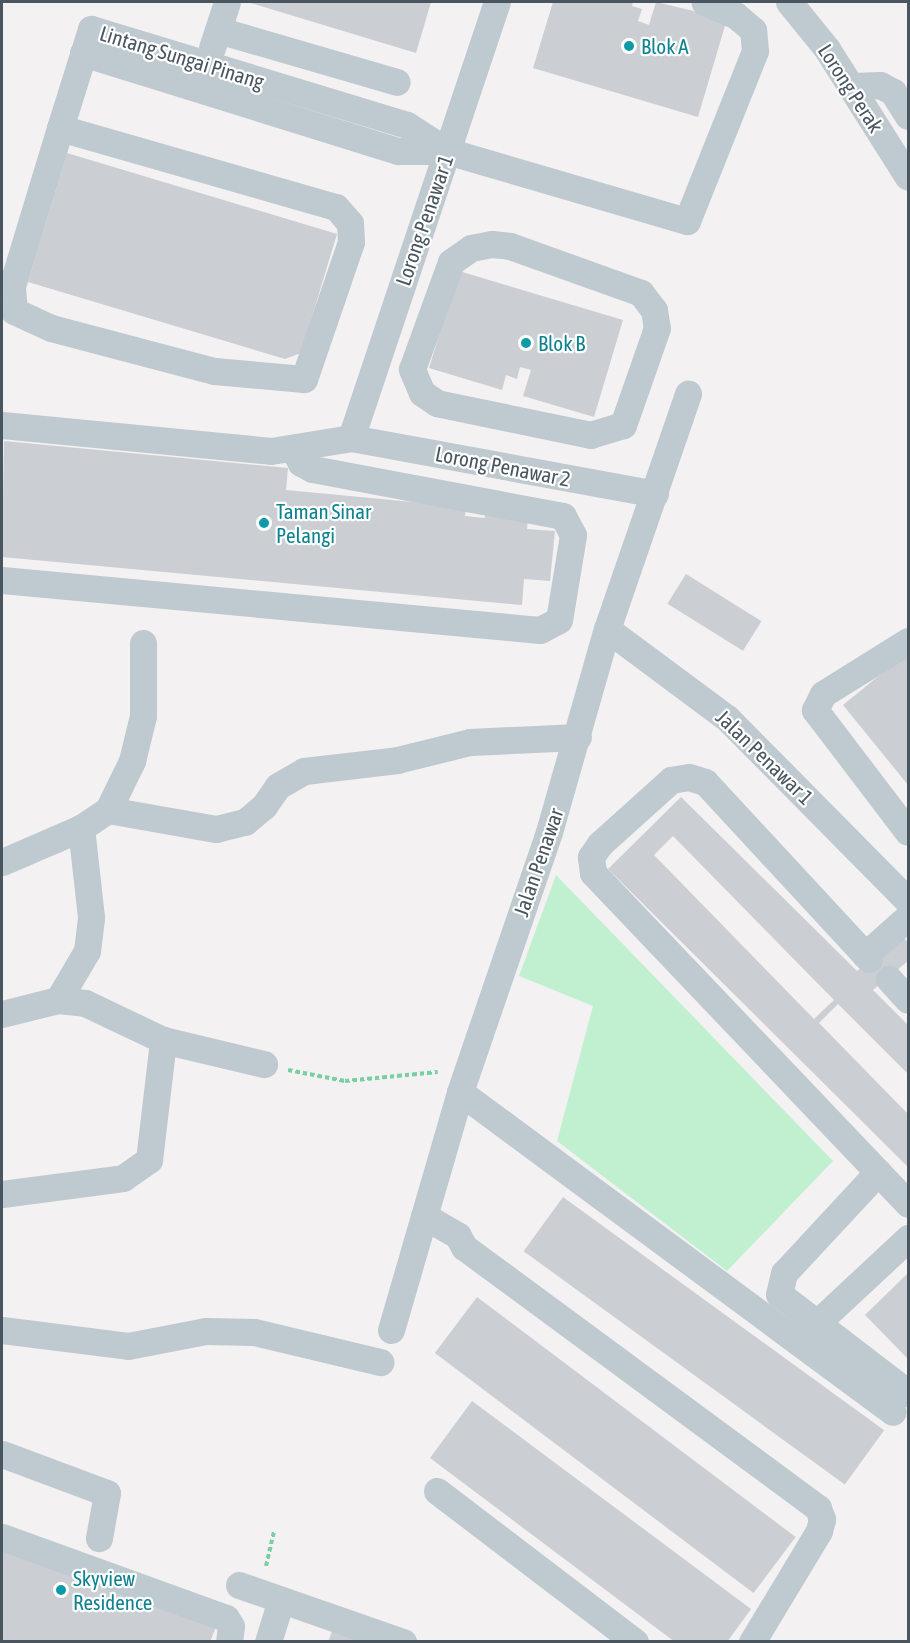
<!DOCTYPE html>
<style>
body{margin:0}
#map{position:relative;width:910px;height:1643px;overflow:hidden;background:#f3f1f1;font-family:"Asap Condensed",sans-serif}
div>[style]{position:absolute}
.green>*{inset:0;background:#c1f0d1}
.building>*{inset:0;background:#cbced3;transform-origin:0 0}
.path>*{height:4px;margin-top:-2px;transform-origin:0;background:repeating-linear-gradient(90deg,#78cfa1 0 4.5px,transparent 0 7.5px)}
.minor>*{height:27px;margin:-13.5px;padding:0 13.5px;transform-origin:13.5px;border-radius:13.5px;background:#bfc9d0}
.dots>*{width:16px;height:16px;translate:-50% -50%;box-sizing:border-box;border:3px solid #fff;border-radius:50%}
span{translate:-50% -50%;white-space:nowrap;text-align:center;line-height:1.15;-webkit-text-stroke:4.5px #fff;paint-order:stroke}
.culture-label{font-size:21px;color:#0d838f}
.left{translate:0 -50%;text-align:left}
.street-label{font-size:21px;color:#49555f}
.frame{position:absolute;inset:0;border:3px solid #49555f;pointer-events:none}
</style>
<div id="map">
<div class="green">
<div style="clip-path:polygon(556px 875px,833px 1161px,727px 1271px,557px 1141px,593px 1006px,519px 976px)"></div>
</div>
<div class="building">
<div style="clip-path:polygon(247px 2px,431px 2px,416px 53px)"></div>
<div style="clip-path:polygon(553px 2px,633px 2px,632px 6px,642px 9px,638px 21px,649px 25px,656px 2px,727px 19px,698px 117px,533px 68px)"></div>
<div style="clip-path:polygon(67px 153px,337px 234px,301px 353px,285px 359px,28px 282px)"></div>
<div style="clip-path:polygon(459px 271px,623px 320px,594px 417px,523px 396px,531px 370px,520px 367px,517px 379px,506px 375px,502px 390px,429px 368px)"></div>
<div style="clip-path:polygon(4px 441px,288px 468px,286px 490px,466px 507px,465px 516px,485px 518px,485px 512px,528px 516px,527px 529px,555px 531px,550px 581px,524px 579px,522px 605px,2px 557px)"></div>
<div style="left:686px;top:574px;width:89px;height:35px;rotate:32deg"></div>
<div style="clip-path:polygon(908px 652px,908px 785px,843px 705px)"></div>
<div style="clip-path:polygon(evenodd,681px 797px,857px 971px,898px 933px,908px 942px,908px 961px,873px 990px,908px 1025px,908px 1074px,838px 1004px,819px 1023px,908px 1114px,908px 1167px,608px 869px,681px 797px,673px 836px,834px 1000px,814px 1019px,654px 855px,673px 836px)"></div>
<div style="left:563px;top:1197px;width:397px;height:67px;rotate:36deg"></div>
<div style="clip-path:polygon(908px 1273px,908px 1359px,865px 1315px)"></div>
<div style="left:477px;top:1297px;width:399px;height:70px;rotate:37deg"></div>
<div style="clip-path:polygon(472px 1401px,751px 1609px,727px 1642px,675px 1642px,430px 1458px)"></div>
<div style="clip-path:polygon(2px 1547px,217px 1624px,210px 1642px,2px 1642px)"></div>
<div style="clip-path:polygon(334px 1626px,381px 1642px,328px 1642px)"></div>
</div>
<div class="path">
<div style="left:288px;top:1070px;width:58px;rotate:10.9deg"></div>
<div style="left:345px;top:1081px;width:93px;rotate:-5.5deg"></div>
<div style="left:266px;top:1566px;width:37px;rotate:-77deg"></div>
</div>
<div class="minor">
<div style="left:789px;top:2px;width:60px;rotate:51deg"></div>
<div style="left:827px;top:49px;width:151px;rotate:57.7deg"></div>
<div style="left:218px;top:30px;width:186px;rotate:16.2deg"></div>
<div style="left:212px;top:48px;width:48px;rotate:-71.9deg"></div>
<div style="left:83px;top:53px;width:330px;rotate:17.3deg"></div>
<div style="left:398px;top:151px;width:49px"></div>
<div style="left:447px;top:151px;width:250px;rotate:16.3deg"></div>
<div style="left:687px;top:221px;width:183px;rotate:-68.2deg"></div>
<div style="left:755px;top:51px;width:21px;rotate:-95deg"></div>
<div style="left:753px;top:30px;width:23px;rotate:-140deg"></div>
<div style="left:735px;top:15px;width:33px;rotate:-157deg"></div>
<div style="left:852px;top:86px;width:28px;rotate:-2deg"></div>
<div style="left:880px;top:85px;width:15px;rotate:28deg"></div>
<div style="left:893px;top:92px;width:28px;rotate:58deg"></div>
<div style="left:60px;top:128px;width:287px;rotate:16deg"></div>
<div style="left:336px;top:207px;width:21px;rotate:49deg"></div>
<div style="left:350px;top:223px;width:19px;rotate:87deg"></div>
<div style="left:351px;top:242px;width:145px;rotate:108.9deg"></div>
<div style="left:304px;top:379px;width:90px;rotate:-174.9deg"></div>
<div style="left:214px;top:371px;width:169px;rotate:-165.2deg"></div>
<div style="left:51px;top:328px;width:41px;rotate:-155.3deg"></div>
<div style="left:14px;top:311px;width:25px;rotate:-95deg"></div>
<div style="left:12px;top:286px;width:165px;rotate:-73.1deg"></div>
<div style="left:60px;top:128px;width:104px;rotate:-72.6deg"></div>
<div style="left:91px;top:29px;width:330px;rotate:16.9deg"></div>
<div style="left:407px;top:125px;width:48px;rotate:33deg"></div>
<div style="left:492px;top:244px;width:18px;rotate:6deg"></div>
<div style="left:510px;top:246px;width:139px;rotate:19.7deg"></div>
<div style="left:641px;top:293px;width:21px;rotate:53deg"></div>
<div style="left:654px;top:310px;width:18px;rotate:81deg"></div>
<div style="left:657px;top:328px;width:103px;rotate:109.3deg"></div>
<div style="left:623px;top:425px;width:34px;rotate:163deg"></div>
<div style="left:591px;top:435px;width:157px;rotate:-168.3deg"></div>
<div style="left:437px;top:403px;width:18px;rotate:-146deg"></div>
<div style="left:422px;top:393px;width:26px;rotate:-113deg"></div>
<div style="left:412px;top:369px;width:114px;rotate:-70deg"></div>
<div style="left:451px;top:262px;width:24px;rotate:-35deg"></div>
<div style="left:471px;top:248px;width:21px;rotate:-11deg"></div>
<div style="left:2px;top:425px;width:270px;rotate:5.5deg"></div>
<div style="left:271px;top:451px;width:81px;rotate:-9.2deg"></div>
<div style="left:351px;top:438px;width:309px;rotate:10.4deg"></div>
<div style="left:351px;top:438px;width:460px;rotate:-71.5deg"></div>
<div style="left:2px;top:580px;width:540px;rotate:5.31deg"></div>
<div style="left:540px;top:630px;width:21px;rotate:-28deg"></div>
<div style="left:559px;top:620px;width:86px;rotate:-80.6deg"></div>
<div style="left:573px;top:535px;width:21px;rotate:-118deg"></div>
<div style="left:563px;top:516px;width:255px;rotate:-169.4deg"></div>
<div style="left:312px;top:469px;width:13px;rotate:-151deg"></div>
<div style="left:301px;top:463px;width:15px;rotate:-118deg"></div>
<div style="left:607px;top:629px;width:149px;rotate:36.6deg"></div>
<div style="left:727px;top:718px;width:257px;rotate:45.3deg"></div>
<div style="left:908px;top:641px;width:100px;rotate:148.1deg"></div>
<div style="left:823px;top:694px;width:18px;rotate:117deg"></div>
<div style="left:815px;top:710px;width:153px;rotate:52.7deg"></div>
<div style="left:108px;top:810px;width:110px;rotate:10deg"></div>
<div style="left:216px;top:829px;width:30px;rotate:-14deg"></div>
<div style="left:245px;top:822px;width:25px;rotate:-40deg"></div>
<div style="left:264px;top:806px;width:24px;rotate:-55deg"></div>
<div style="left:278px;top:786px;width:30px;rotate:-30deg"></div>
<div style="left:304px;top:771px;width:94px;rotate:-6.7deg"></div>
<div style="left:397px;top:760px;width:75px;rotate:-13.9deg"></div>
<div style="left:470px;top:742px;width:108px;rotate:-2.7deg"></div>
<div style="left:2px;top:862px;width:86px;rotate:-23.3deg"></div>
<div style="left:81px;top:828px;width:32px;rotate:-34deg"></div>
<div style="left:108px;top:810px;width:55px;rotate:-63.9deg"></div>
<div style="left:132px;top:761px;width:46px;rotate:-76.3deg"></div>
<div style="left:143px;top:716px;width:73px;rotate:-90deg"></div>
<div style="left:865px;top:955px;width:57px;rotate:-41.5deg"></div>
<div style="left:869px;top:959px;width:241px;rotate:-132.8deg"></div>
<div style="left:705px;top:782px;width:17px;rotate:-163deg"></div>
<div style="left:689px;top:777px;width:18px;rotate:171deg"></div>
<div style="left:671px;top:780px;width:96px;rotate:138deg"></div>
<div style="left:600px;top:844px;width:16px;rotate:125deg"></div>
<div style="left:591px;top:857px;width:16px;rotate:83deg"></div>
<div style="left:593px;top:873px;width:457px;rotate:46.4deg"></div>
<div style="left:889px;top:979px;width:28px;rotate:48deg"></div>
<div style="left:58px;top:1000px;width:27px;rotate:6deg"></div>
<div style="left:85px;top:1003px;width:86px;rotate:25.4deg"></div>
<div style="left:163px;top:1040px;width:104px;rotate:13.4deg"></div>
<div style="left:2px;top:1014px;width:58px;rotate:-14deg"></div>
<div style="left:58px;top:1000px;width:57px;rotate:-59.4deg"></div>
<div style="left:87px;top:951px;width:34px;rotate:-83deg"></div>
<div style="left:91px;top:917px;width:90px;rotate:-96.4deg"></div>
<div style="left:460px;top:1092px;width:538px;rotate:36.47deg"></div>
<div style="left:878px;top:1172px;width:138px;rotate:132.9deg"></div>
<div style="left:784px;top:1273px;width:22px;rotate:103deg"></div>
<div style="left:779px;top:1294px;width:163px;rotate:37.5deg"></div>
<div style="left:2px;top:1194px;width:122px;rotate:-7.5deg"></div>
<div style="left:123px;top:1178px;width:32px;rotate:-35deg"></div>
<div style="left:149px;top:1160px;width:121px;rotate:-83.3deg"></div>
<div style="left:424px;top:1216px;width:39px;rotate:30deg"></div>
<div style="left:458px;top:1236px;width:13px;rotate:61deg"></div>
<div style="left:464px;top:1247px;width:440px;rotate:36.4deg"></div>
<div style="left:818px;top:1508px;width:12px;rotate:70deg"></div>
<div style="left:822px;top:1519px;width:12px;rotate:104deg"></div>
<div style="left:819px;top:1531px;width:130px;rotate:121.1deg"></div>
<div style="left:817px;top:1323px;width:125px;rotate:-43deg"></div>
<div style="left:2px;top:1330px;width:127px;rotate:7.2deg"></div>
<div style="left:128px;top:1346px;width:79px;rotate:-10.9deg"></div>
<div style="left:206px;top:1331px;width:48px;rotate:1.2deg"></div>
<div style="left:254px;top:1332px;width:130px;rotate:13.4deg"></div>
<div style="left:391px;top:1330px;width:248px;rotate:-73.8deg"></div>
<div style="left:460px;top:1092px;width:275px;rotate:-71.1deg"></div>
<div style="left:549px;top:832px;width:211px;rotate:-74.1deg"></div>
<div style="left:607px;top:629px;width:249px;rotate:-71deg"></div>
<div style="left:2px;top:1454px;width:112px;rotate:20.4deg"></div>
<div style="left:107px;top:1493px;width:46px;rotate:100.1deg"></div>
<div style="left:437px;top:1491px;width:249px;rotate:37.3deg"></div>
<div style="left:2px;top:1537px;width:238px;rotate:19.9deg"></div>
<div style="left:226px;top:1618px;width:9px;rotate:58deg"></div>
<div style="left:231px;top:1626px;width:16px;rotate:97deg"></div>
<div style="left:239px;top:1585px;width:174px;rotate:19.2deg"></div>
<div style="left:268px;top:1642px;width:44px;rotate:-72.8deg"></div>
</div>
<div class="dots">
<div style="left:629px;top:46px;background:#0f9aa8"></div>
<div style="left:526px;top:343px;background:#0f9aa8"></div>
<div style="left:264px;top:523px;background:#0f9aa8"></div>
<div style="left:61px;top:1590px;background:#0f9aa8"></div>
</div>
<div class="culture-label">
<span class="left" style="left:641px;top:46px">Blok A</span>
<span class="left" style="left:538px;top:343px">Blok B</span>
<span class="left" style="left:276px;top:523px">Taman Sinar<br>Pelangi</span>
<span class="left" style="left:73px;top:1590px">Skyview<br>Residence</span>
</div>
<div class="street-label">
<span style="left:182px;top:57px;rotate:17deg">Lintang Sungai Pinang</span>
<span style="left:851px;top:88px;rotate:57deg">Lorong Perak</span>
<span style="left:424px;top:220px;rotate:-71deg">Lorong Penawar 1</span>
<span style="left:503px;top:466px;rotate:11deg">Lorong Penawar 2</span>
<span style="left:765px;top:757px;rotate:44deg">Jalan Penawar 1</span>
<span style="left:538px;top:862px;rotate:-71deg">Jalan Penawar</span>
</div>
<div class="frame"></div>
</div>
